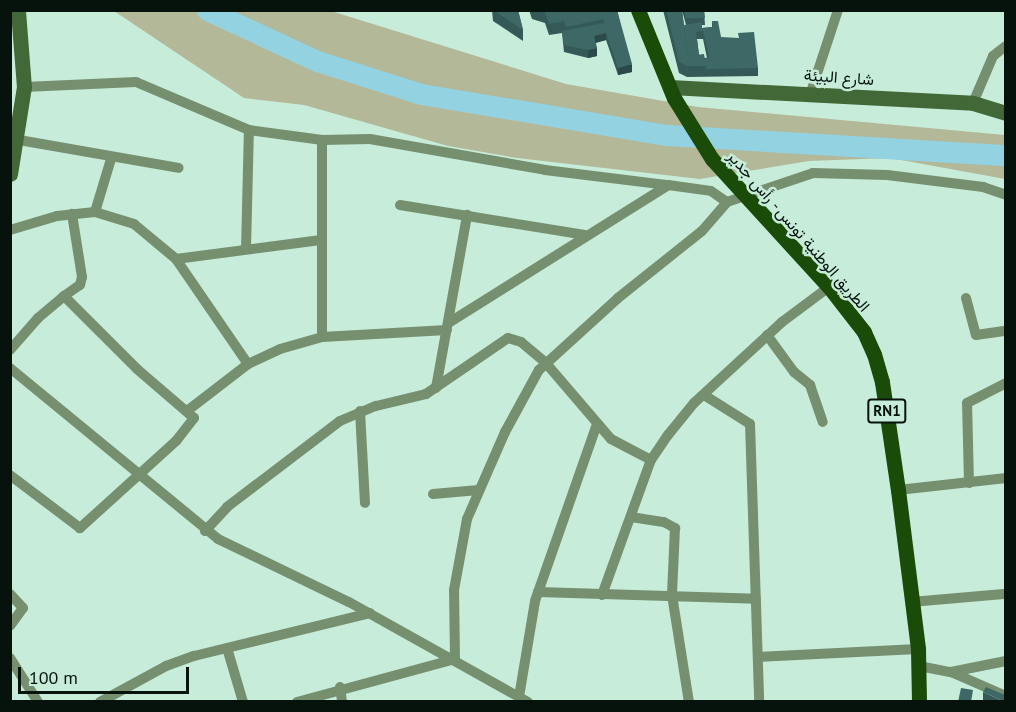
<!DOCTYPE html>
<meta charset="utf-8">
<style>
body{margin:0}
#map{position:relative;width:1016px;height:712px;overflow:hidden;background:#c7edda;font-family:"PT Sans",Vazirmatn,sans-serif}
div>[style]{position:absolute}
.green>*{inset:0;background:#b3b899}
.river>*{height:21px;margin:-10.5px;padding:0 10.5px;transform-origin:10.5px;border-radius:10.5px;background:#93d2e0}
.street>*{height:10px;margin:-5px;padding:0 5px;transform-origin:5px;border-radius:5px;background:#76906f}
.secondary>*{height:15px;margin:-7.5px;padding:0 7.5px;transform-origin:7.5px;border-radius:7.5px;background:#426837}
.primary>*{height:15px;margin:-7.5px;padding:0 7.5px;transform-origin:7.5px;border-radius:7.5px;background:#1b4b08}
.wall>*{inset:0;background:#355957}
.shaded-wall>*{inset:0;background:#2b4947}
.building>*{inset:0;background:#3e6865}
span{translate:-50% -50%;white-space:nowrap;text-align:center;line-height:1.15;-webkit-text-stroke:5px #c7edda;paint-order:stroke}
.shield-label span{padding:2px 4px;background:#c7edda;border:2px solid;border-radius:4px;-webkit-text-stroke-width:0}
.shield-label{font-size:15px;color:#06130d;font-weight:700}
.street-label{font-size:16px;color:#06130d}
.frame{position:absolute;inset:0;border:12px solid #06130d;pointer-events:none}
.scale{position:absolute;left:18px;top:667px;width:171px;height:27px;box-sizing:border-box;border:3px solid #06130d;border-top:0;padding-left:8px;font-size:18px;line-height:21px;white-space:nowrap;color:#06130d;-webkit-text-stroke:4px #c7edda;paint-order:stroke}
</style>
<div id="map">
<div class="green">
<div style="clip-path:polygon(114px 11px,331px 11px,566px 84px,698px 107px,1005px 135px,1005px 179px,890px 158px,809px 161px,700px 179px,517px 158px,448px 146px,304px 105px,244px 98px)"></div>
</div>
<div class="river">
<div style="left:207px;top:10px;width:121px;rotate:24.9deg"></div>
<div style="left:317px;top:61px;width:109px;rotate:17.6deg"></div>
<div style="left:421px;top:94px;width:249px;rotate:9.5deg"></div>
<div style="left:667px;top:135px;width:340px;rotate:3.4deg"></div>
</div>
<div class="street">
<div style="left:24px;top:87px;width:112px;rotate:-2.6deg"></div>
<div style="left:136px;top:82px;width:123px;rotate:23deg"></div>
<div style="left:249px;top:130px;width:74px;rotate:7.8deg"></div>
<div style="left:322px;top:140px;width:48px;rotate:-1.2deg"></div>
<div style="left:370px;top:139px;width:178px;rotate:10deg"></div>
<div style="left:545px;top:170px;width:124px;rotate:7deg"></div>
<div style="left:811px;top:92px;width:86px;rotate:-71.8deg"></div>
<div style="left:973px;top:103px;width:51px;rotate:-66.9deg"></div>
<div style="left:993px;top:56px;width:16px;rotate:-38deg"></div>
<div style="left:19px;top:140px;width:162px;rotate:9.9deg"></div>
<div style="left:400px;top:205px;width:187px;rotate:9.2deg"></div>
<div style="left:95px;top:212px;width:55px;rotate:-73.2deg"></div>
<div style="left:10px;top:230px;width:49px;rotate:-16.6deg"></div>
<div style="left:57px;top:216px;width:38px;rotate:-6deg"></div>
<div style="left:95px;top:212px;width:41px;rotate:17.1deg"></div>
<div style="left:134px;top:224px;width:55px;rotate:39.8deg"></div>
<div style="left:176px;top:259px;width:127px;rotate:55.6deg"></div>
<div style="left:246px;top:249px;width:119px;rotate:-88.6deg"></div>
<div style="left:176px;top:259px;width:146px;rotate:-7.5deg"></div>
<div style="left:64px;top:296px;width:19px;rotate:-35deg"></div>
<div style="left:80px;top:285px;width:8px;rotate:-76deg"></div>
<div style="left:82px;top:277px;width:64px;rotate:-99deg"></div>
<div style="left:966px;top:298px;width:38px;rotate:75deg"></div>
<div style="left:976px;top:335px;width:30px;rotate:-8deg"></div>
<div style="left:450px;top:322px;width:257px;rotate:-32.1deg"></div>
<div style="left:668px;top:185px;width:43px;rotate:7.9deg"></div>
<div style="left:711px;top:191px;width:19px;rotate:35deg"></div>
<div style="left:767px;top:335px;width:46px;rotate:53.9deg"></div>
<div style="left:794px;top:372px;width:21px;rotate:39deg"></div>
<div style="left:810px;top:385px;width:39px;rotate:71deg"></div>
<div style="left:322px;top:337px;width:197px;rotate:-90deg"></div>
<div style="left:10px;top:350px;width:43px;rotate:-48.8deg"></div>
<div style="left:38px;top:318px;width:34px;rotate:-40deg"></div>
<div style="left:64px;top:296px;width:103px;rotate:45deg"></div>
<div style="left:137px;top:369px;width:75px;rotate:40.7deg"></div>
<div style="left:194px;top:418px;width:29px;rotate:128deg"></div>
<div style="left:176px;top:441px;width:130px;rotate:137.8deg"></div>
<div style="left:80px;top:528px;width:88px;rotate:-142.9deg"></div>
<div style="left:10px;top:368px;width:269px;rotate:39.4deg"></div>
<div style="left:218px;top:539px;width:145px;rotate:25.7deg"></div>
<div style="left:349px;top:602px;width:205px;rotate:29.2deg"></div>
<div style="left:436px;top:388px;width:176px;rotate:-79.8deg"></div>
<div style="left:704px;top:395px;width:54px;rotate:32.2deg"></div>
<div style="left:750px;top:424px;width:278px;rotate:88.1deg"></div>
<div style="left:187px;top:411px;width:77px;rotate:-37.6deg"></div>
<div style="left:248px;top:364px;width:35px;rotate:-25deg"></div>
<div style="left:280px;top:349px;width:44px;rotate:-15.9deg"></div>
<div style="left:322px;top:337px;width:125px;rotate:-3.2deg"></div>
<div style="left:360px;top:411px;width:92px;rotate:86.9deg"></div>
<div style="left:969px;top:483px;width:80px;rotate:-91.4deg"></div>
<div style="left:967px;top:403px;width:44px;rotate:-27.1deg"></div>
<div style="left:898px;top:490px;width:109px;rotate:-6.3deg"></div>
<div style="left:433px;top:494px;width:46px;rotate:-5deg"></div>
<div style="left:631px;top:517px;width:33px;rotate:9deg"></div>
<div style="left:664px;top:522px;width:13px;rotate:29deg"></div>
<div style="left:675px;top:528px;width:67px;rotate:92.6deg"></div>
<div style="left:672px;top:595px;width:108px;rotate:81deg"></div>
<div style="left:205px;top:531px;width:33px;rotate:-47deg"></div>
<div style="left:227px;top:507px;width:142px;rotate:-37.3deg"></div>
<div style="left:340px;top:421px;width:39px;rotate:-23deg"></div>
<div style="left:376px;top:406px;width:51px;rotate:-13.5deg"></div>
<div style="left:426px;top:394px;width:99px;rotate:-34.3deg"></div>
<div style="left:508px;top:338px;width:14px;rotate:17deg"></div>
<div style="left:521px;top:342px;width:31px;rotate:40deg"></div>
<div style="left:545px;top:362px;width:101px;rotate:49.4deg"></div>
<div style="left:611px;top:439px;width:45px;rotate:27.7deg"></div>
<div style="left:538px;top:592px;width:218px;rotate:1.8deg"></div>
<div style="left:10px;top:594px;width:19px;rotate:47deg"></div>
<div style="left:23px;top:608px;width:22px;rotate:126deg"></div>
<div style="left:602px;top:595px;width:144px;rotate:-70.1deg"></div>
<div style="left:651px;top:460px;width:30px;rotate:-56deg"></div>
<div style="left:668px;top:435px;width:41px;rotate:-50.9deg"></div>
<div style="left:694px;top:403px;width:120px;rotate:-42.6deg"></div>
<div style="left:782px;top:322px;width:59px;rotate:-36.7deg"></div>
<div style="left:911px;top:602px;width:93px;rotate:-4.9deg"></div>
<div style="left:227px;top:648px;width:56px;rotate:73.5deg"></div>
<div style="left:759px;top:657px;width:159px;rotate:-2.9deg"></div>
<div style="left:10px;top:658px;width:52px;rotate:57.5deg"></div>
<div style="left:919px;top:666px;width:33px;rotate:11deg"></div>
<div style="left:951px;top:672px;width:60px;rotate:23.6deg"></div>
<div style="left:951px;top:672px;width:56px;rotate:-11.3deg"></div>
<div style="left:340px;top:687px;width:15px;rotate:82deg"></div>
<div style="left:519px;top:697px;width:97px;rotate:-80.5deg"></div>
<div style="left:535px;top:601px;width:188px;rotate:-70.7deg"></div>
<div style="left:100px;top:702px;width:75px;rotate:-28.6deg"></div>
<div style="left:166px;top:666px;width:30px;rotate:-20deg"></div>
<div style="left:194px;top:656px;width:181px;rotate:-13.7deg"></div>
<div style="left:297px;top:702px;width:164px;rotate:-15.2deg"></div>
<div style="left:455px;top:659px;width:69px;rotate:-90.8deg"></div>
<div style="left:454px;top:590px;width:72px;rotate:-79.6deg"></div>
<div style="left:467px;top:519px;width:95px;rotate:-66.4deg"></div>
<div style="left:505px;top:432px;width:71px;rotate:-61.3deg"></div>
<div style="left:539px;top:370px;width:107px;rotate:-42.3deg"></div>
<div style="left:618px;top:298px;width:107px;rotate:-38.6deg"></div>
<div style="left:702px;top:231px;width:38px;rotate:-49deg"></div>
<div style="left:727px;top:202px;width:91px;rotate:-18.6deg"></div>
<div style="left:813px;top:173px;width:74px;rotate:1.5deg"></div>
<div style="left:887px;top:175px;width:97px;rotate:7.1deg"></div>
<div style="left:983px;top:187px;width:24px;rotate:19deg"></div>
</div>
<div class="secondary">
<div style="left:670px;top:87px;width:303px;rotate:3deg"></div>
<div style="left:973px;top:103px;width:34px;rotate:17deg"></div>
<div style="left:10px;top:174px;width:88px;rotate:-80.9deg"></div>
<div style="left:24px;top:87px;width:77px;rotate:-94.5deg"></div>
</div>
<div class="primary">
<div style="left:638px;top:10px;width:95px;rotate:67.8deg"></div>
<div style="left:674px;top:98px;width:72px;rotate:58.1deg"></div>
<div style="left:712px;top:159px;width:173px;rotate:47.6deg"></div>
<div style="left:829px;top:287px;width:57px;rotate:52.1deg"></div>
<div style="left:864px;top:332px;width:24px;rotate:66deg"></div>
<div style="left:874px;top:354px;width:29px;rotate:74deg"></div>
<div style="left:882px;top:382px;width:109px;rotate:81.6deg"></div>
<div style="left:898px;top:490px;width:160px;rotate:82.8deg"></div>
<div style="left:918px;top:649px;width:53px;rotate:88.9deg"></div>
</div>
<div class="wall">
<div style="clip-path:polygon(492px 10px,518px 10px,523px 30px,523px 41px,493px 21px)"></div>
<div style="clip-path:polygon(529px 10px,617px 10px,632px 72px,618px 75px,606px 40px,596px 43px,597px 56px,588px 58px,564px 52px,562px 33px,549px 35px,545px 23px,532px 19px)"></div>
<div style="clip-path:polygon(evenodd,663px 10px,682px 10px,684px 27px,686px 25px,682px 10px,704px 10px,705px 25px,702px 25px,702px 28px,712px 27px,712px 21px,721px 37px,758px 68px,758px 76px,687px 77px,679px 73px,663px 10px,697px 39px,703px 39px,707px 58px,705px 58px,699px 55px,697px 39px)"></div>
<div style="clip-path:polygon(983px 692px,1005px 702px,987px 702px,983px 700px)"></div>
</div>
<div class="shaded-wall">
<div style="clip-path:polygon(606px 33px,606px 40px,594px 43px,594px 36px)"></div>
<div style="clip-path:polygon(597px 48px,597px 56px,588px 58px,588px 50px)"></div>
<div style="clip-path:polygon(632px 64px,632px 72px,618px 75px,618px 68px)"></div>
</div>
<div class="building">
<div style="clip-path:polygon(493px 10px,518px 10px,523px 30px)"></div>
<div style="clip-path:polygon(548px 10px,602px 10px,604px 19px,566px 27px,564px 21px,549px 24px,545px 12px)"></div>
<div style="clip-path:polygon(602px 10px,617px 10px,632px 64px,618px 68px,606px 33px,594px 36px,597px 48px,588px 50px,564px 45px,562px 31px,604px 23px)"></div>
<div style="clip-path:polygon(666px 10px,682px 10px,688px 56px,704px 54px,706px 66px,687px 66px,679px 62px)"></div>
<div style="clip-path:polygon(684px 10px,704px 10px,705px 18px,686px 18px)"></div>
<div style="clip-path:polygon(712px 21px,718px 21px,721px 37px,739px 38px,738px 33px,754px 32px,758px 68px,706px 69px,705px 58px,709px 57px,703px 31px,696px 32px,699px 55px,688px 56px,684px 25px,702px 22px,702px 28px,713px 27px)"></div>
<div style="clip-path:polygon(986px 687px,1005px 695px,1005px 702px,983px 692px)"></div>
<div style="clip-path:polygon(961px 688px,973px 690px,971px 702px,958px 702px)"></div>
</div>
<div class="shield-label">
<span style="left:887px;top:411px">RN1</span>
</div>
<div class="street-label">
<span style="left:839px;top:77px;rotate:4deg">شارع البيئة</span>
<span style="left:799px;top:231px;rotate:49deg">الطريق الوطنية تونس - رأس جدير</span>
</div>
<div class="frame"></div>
<div class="scale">100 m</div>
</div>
